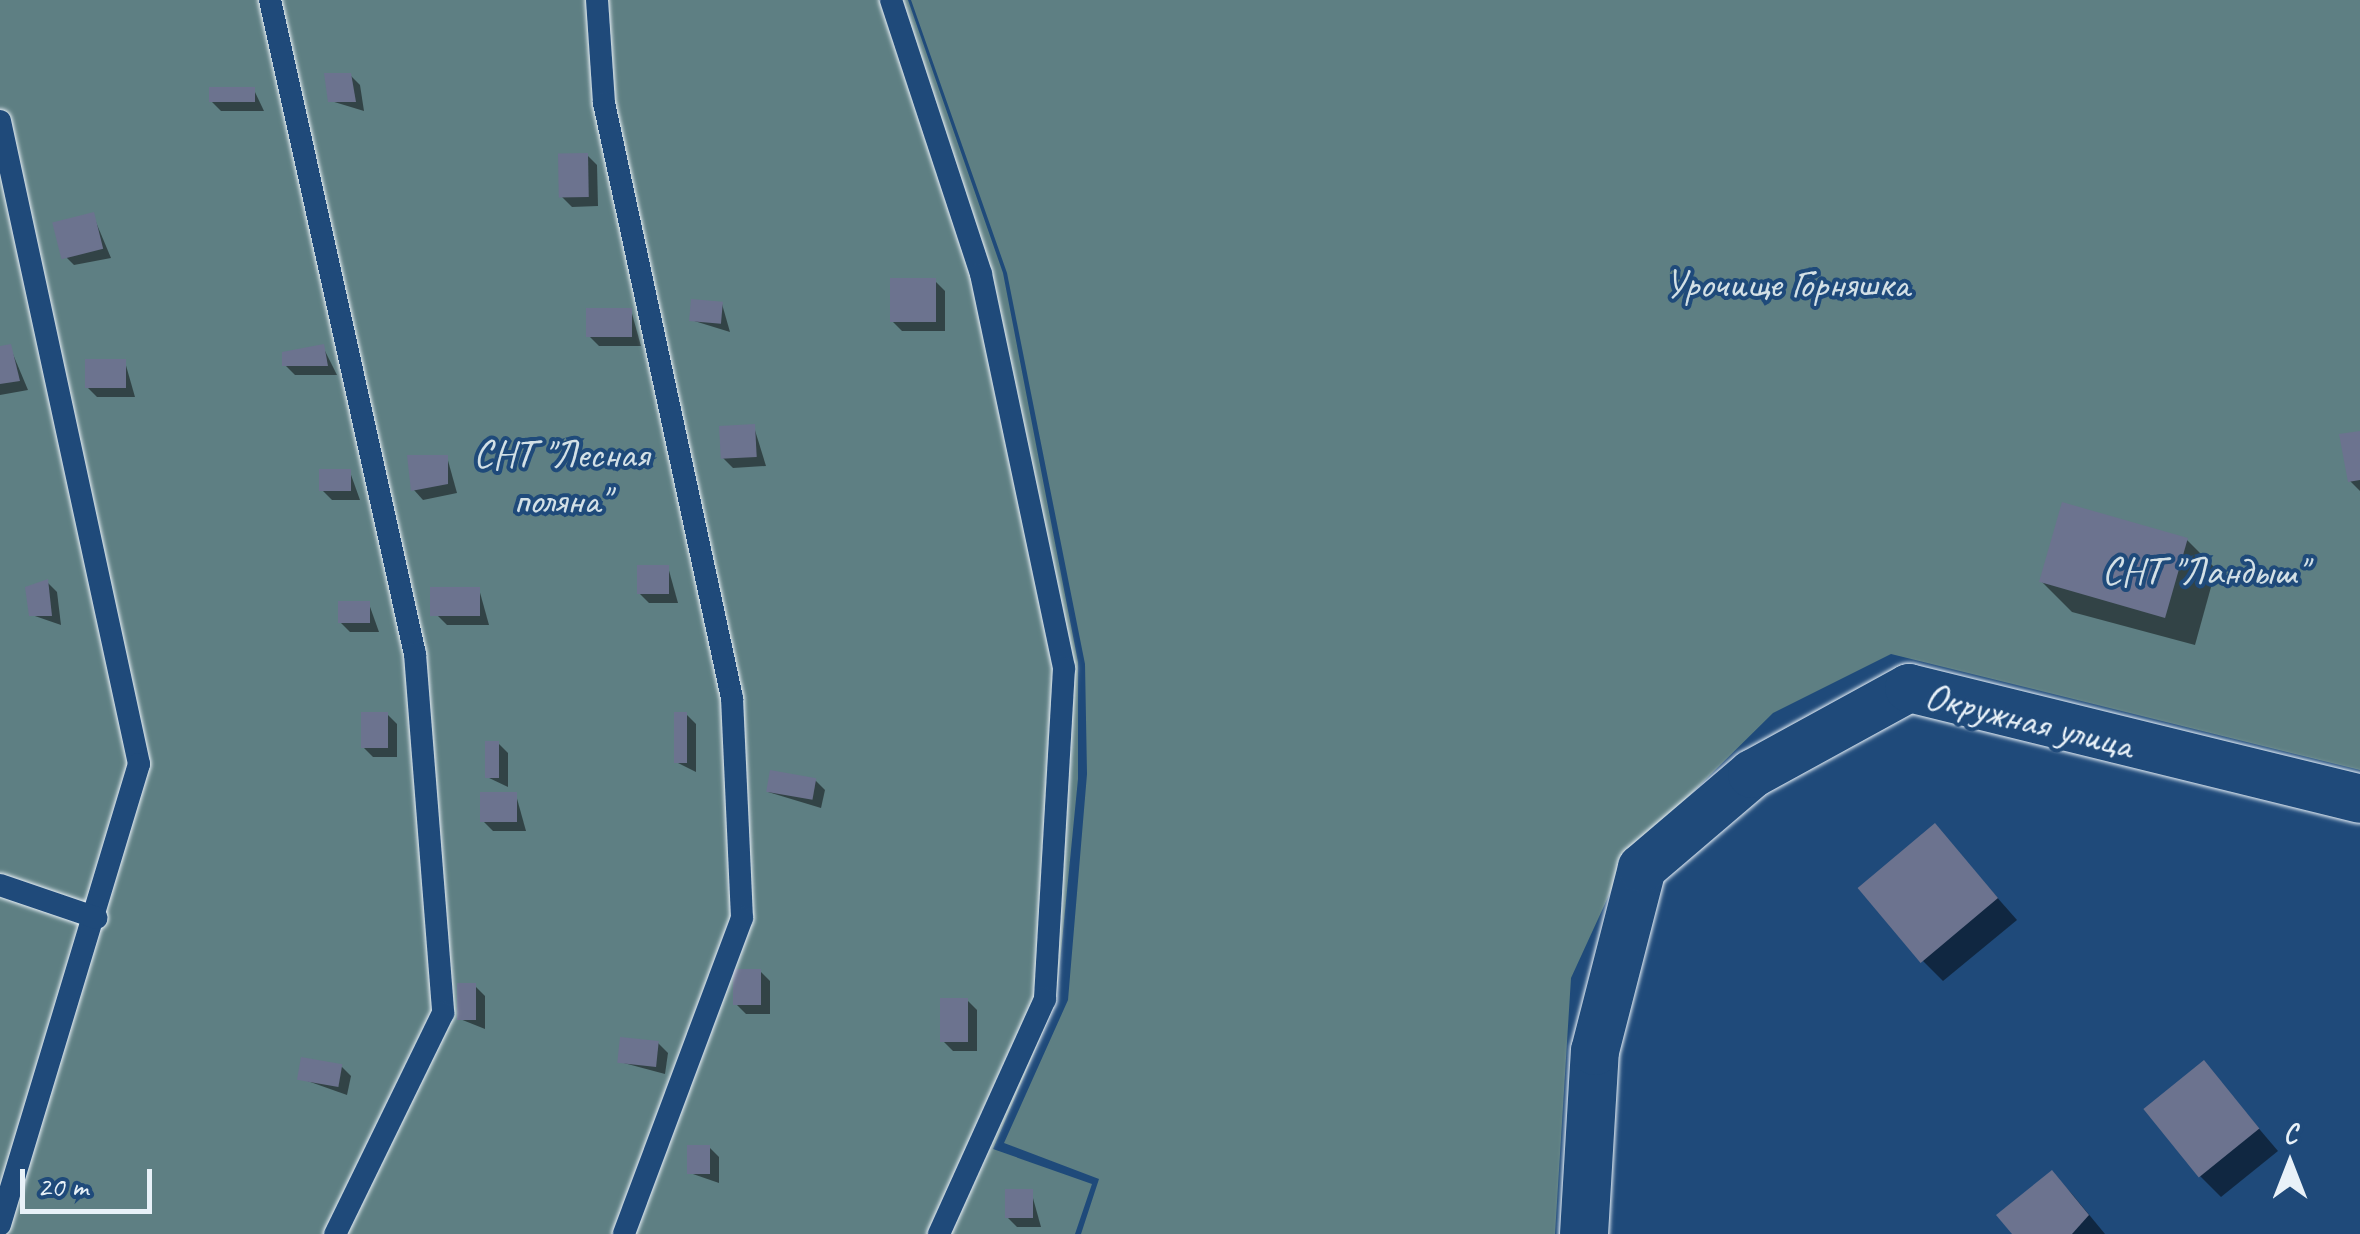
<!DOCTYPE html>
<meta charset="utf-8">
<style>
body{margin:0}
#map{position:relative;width:2360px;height:1234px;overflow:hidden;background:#1f4a7a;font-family:Caveat,sans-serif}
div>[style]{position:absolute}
.green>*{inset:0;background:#5e7f83}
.shadow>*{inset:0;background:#0007}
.building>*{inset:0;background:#6c738f;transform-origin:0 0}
.roads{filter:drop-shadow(0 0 2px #e8f1f8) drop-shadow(0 0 2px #e8f1f8)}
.service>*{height:22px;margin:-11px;padding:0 11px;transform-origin:11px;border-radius:11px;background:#1f4a7a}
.minor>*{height:48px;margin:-24px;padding:0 24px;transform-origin:24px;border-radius:24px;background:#1f4a7a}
span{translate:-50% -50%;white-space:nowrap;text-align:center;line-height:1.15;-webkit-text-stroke:8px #1f4a7a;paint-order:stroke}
.park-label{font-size:40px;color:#d3e0e6}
.street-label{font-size:40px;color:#e8f1f8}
.north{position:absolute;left:2240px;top:1114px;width:100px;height:100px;-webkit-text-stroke:8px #1f4a7a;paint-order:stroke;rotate:0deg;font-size:28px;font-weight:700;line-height:40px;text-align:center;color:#e8f1f8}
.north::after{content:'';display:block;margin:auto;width:35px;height:45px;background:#e8f1f8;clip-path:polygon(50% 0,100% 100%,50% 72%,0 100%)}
.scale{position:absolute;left:20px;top:1169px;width:132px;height:45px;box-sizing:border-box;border:5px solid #e8f1f8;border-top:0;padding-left:12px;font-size:30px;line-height:35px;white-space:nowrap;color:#e8f1f8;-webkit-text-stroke:8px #1f4a7a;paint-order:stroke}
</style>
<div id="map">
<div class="green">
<div style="clip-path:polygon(0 0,908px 0,1003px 273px,1078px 662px,1078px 779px,1056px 1002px,993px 1149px,1092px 1184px,1075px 1234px,0 1234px)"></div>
<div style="clip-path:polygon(911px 0,2360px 0,2360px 770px,1891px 654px,1773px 713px,1626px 858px,1571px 978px,1555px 1234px,1081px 1234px,1099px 1179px,1004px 1143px,1068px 1000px,1087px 774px,1085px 664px,1007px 273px)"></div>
</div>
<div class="shadow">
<div style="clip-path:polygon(350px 75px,360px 85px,364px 111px,331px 101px)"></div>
<div style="clip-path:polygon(254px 90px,264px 111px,221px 111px,211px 101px)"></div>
<div style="clip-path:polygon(587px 155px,597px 165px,598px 206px,572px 207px,562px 197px)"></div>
<div style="clip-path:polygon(93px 215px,111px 258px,74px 265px,64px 255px)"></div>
<div style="clip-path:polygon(935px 281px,945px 291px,945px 331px,902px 331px,892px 321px)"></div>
<div style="clip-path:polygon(722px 304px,730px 332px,691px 320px)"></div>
<div style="clip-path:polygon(631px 310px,641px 346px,599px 346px,589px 336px)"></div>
<div style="clip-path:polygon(10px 347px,28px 390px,0 395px,0 349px)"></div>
<div style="clip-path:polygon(323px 347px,337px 375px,295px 375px,285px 365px)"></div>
<div style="clip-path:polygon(125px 362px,135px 397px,97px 397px,87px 387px)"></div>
<div style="clip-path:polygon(754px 427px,766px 466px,733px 468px,723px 458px)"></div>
<div style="clip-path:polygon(2360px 433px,2360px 491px,2350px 481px)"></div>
<div style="clip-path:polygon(447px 457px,457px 493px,423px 500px,414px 490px)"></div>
<div style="clip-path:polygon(350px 472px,360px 500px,332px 500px,322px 490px)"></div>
<div style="clip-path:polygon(2186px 539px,2216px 569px,2195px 645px,2072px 612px,2042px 582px)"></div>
<div style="clip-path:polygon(668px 567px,678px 603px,649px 603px,639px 593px)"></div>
<div style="clip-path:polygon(47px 582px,57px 592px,61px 625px,32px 615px)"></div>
<div style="clip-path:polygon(479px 589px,489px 625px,447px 625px,437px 615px)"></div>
<div style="clip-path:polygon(369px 604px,379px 632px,350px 632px,340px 622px)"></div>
<div style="clip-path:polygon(387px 714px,397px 724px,397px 757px,373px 757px,363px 747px)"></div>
<div style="clip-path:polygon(686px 714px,696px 724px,696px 772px,676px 762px)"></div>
<div style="clip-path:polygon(498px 743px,508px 753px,508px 787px,487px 777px)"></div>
<div style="clip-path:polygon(815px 780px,825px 790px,821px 808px,768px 792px)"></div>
<div style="clip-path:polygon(516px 795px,526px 831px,493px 831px,483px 821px)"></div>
<div style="clip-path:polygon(1935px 827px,2017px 920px,1943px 981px,1923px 961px)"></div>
<div style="clip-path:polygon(760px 971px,770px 981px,770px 1014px,746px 1014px,736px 1004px)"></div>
<div style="clip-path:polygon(475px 986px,485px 996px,485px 1029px,460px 1019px)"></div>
<div style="clip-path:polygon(967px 1000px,977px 1010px,977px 1051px,953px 1051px,943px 1041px)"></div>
<div style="clip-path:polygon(658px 1043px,668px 1053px,665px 1074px,620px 1062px)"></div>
<div style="clip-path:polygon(2203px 1063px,2278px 1151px,2221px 1197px,2200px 1176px)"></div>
<div style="clip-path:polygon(341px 1066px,351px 1076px,347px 1095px,299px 1078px)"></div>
<div style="clip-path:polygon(709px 1147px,719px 1157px,719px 1183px,690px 1173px)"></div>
<div style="clip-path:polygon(2052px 1173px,2072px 1194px,2105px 1234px,2015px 1234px)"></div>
<div style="clip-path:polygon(1031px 1191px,1041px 1227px,1017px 1227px,1007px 1217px)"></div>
</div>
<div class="building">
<div style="clip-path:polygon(324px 73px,351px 73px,356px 102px,328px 102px)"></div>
<div style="left:209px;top:87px;width:46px;height:15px"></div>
<div style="left:588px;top:153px;width:44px;height:30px;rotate:89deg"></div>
<div style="left:94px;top:212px;width:38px;height:43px;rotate:76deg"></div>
<div style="left:890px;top:278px;width:46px;height:44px"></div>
<div style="left:691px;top:299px;width:32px;height:22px;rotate:5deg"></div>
<div style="left:586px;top:308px;width:46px;height:29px"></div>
<div style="clip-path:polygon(11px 344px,20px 381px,0 384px,0 346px)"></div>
<div style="clip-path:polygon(324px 344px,328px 366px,282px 366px,282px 352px)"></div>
<div style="left:85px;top:359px;width:41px;height:29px"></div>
<div style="left:755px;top:424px;width:33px;height:36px;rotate:87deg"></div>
<div style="clip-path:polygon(2360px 431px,2360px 480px,2348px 482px,2339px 434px)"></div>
<div style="clip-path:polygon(407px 455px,448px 455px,448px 484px,411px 491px)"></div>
<div style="left:319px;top:469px;width:32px;height:22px"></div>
<div style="left:2062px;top:502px;width:131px;height:83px;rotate:16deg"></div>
<div style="left:637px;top:565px;width:32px;height:29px"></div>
<div style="clip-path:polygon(48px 579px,52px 616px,29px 616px,25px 587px)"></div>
<div style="left:430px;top:587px;width:50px;height:29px"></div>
<div style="left:338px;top:601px;width:32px;height:22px"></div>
<div style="left:361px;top:712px;width:27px;height:36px"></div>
<div style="left:674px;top:712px;width:13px;height:51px"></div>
<div style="left:485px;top:741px;width:14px;height:37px"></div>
<div style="left:770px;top:770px;width:47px;height:22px;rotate:10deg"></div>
<div style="left:480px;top:792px;width:37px;height:30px"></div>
<div style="left:1935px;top:823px;width:98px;height:101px;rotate:50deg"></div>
<div style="left:733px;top:969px;width:28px;height:36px"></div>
<div style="left:457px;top:983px;width:19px;height:37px"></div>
<div style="left:940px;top:998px;width:28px;height:44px"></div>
<div style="left:620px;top:1037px;width:39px;height:26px;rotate:6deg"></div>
<div style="left:301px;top:1057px;width:42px;height:23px;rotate:10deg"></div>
<div style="left:2204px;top:1060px;width:88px;height:78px;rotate:51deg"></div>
<div style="left:687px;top:1145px;width:23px;height:29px"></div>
<div style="clip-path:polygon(2052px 1170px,2089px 1215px,2072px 1234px,2012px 1234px,1996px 1215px)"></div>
<div style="left:1005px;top:1189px;width:28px;height:29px"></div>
</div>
<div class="roads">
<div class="service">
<div style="left:270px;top:0;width:670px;rotate:77.5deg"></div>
<div style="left:415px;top:654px;width:360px;rotate:85.5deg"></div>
<div style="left:443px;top:1013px;width:246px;rotate:116deg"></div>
<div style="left:597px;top:0;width:103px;rotate:86.1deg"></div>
<div style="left:604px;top:103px;width:609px;rotate:77.86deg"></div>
<div style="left:732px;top:698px;width:220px;rotate:87.4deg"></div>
<div style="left:742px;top:918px;width:337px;rotate:110.5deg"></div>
<div style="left:891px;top:0;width:288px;rotate:71.8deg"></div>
<div style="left:981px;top:274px;width:403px;rotate:78.1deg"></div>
<div style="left:1064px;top:668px;width:332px;rotate:93.3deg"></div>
<div style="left:1045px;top:999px;width:258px;rotate:114.3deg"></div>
<div style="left:0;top:121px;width:658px;rotate:77.8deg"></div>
<div style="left:139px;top:764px;width:481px;rotate:106.8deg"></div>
<div style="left:0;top:885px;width:102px;rotate:18.8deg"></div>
</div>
<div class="minor">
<div style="left:1584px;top:1234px;width:183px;rotate:-86.6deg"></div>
<div style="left:1595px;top:1051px;width:189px;rotate:-75.6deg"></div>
<div style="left:1642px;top:868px;width:145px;rotate:-40.5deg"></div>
<div style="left:1752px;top:774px;width:179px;rotate:-28.7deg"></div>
<div style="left:1909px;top:688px;width:464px;rotate:13.8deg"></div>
</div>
</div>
<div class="park-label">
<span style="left:1787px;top:284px">Урочище Горняшка</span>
<span style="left:561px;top:477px">СНТ "Лесная<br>поляна"</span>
<span style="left:2204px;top:571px">СНТ "Ландыш"</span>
</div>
<div class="street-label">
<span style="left:2029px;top:720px;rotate:14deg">Окружная улица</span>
</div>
<div class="north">С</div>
<div class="scale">20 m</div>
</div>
